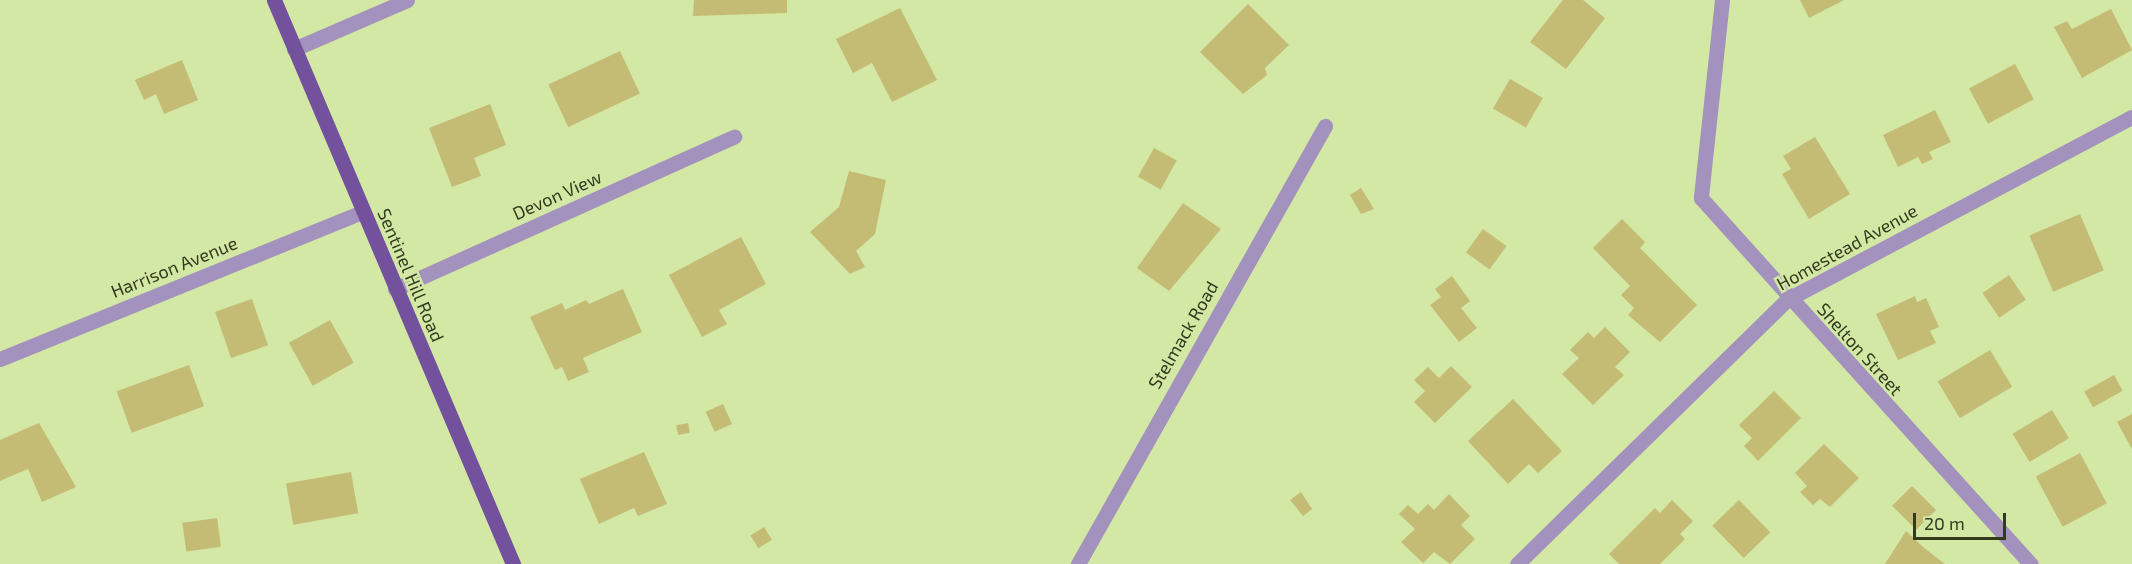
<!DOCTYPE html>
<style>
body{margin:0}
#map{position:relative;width:2132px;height:564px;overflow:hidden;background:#d2e8a4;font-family:"Exo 2",sans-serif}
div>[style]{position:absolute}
.building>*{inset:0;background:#c4bc75;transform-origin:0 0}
.minor>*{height:15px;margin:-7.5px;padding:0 7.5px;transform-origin:7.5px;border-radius:7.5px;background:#a392bd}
.major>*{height:15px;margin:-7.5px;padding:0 7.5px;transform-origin:7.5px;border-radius:7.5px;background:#73519d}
span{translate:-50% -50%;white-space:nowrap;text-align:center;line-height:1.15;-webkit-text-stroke:5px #d2e8a4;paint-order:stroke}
.street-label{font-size:18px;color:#333b1f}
.scale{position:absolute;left:1913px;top:513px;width:93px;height:27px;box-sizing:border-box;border:3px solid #333b1f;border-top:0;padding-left:8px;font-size:18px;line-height:21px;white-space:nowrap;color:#333b1f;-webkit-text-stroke:4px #d2e8a4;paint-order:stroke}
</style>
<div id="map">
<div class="building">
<div style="clip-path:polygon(694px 0,787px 0,787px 13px,693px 16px)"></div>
<div style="clip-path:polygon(1563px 0,1583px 0,1605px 18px,1566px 69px,1530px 42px)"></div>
<div style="clip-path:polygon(1800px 0,1844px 0,1809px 18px)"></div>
<div style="clip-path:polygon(1248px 4px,1289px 45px,1265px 68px,1267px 75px,1243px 94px,1200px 52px)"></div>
<div style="clip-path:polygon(900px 8px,937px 80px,892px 102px,872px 63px,853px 73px,836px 39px)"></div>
<div style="clip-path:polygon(2111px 9px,2132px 50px,2082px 78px,2054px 27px,2067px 21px,2072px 29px)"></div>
<div style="left:620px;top:51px;width:47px;height:79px;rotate:65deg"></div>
<div style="clip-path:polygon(182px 60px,198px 100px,164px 114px,156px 94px,144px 100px,135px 80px)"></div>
<div style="left:2015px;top:64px;width:40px;height:52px;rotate:62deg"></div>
<div style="left:1510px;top:79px;width:38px;height:34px;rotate:30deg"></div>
<div style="clip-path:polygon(490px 104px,506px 145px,474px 158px,481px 176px,452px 187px,429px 128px)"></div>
<div style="clip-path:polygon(1935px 110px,1951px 142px,1929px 152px,1933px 159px,1922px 164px,1918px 157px,1898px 167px,1883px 135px)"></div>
<div style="clip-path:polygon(1815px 137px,1850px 194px,1809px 219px,1782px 174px,1791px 169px,1783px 156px)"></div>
<div style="left:1154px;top:148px;width:26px;height:33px;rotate:29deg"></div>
<div style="clip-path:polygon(849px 171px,886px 180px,875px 234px,856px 251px,865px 267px,850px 274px,810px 232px,839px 207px)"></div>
<div style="clip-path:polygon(1361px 188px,1374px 209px,1361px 214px,1350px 195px)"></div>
<div style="clip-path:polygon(1183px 203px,1221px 229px,1169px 291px,1137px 268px)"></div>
<div style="left:2080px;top:214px;width:61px;height:55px;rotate:67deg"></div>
<div style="clip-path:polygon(1622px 219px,1645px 242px,1640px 248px,1697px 305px,1660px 342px,1628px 315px,1634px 308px,1621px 295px,1630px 286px,1593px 248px)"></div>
<div style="left:1483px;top:229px;width:29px;height:29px;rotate:36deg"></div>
<div style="clip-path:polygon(741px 237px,766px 284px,719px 310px,727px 324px,702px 337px,669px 275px)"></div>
<div style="left:2009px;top:275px;width:30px;height:32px;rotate:56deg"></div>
<div style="clip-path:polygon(1452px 276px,1470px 301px,1461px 308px,1477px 328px,1459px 342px,1430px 305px,1441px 297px,1435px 289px)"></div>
<div style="clip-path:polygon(623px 289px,642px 332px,583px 358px,589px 372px,568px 381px,562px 367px,555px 370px,530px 317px,562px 303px,565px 310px,586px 300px,589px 304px)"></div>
<div style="clip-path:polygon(1915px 296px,1917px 302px,1926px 298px,1939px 327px,1930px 331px,1936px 343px,1898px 360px,1876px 314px)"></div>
<div style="left:252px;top:299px;width:49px;height:39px;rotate:71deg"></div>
<div style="left:330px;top:320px;width:49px;height:47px;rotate:61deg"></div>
<div style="clip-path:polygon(1605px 327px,1630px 352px,1615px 367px,1624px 375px,1593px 405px,1562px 374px,1579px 358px,1570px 350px,1588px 332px,1594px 338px)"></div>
<div style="left:1990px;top:350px;width:43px;height:61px;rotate:59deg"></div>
<div style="left:189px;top:365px;width:44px;height:77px;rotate:70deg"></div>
<div style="clip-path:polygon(1451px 366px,1472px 387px,1435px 423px,1414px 402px,1425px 391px,1414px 380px,1428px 367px,1439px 378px)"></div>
<div style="left:2114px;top:375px;width:18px;height:34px;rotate:61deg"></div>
<div style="clip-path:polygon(1774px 391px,1801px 418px,1758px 461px,1744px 446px,1752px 438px,1739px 425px)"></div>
<div style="clip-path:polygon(1513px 399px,1562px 451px,1538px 473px,1529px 464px,1508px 484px,1468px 441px)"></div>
<div style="left:723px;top:404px;width:22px;height:19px;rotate:66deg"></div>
<div style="left:2052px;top:410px;width:33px;height:46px;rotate:59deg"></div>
<div style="clip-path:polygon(2132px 414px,2132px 449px,2117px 422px)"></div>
<div style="clip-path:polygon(39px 423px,76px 487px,42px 502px,28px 469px,0 481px,0 440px)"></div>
<div style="left:688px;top:423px;width:10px;height:12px;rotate:79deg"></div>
<div style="clip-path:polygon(1824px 444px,1859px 478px,1830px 507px,1820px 499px,1813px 505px,1800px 492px,1807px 486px,1795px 473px)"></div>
<div style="clip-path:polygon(644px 452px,667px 504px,638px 516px,634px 508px,599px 524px,580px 479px)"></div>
<div style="left:2080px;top:453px;width:57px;height:50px;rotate:62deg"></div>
<div style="left:351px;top:472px;width:42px;height:66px;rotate:80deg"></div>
<div style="left:1912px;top:486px;width:34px;height:28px;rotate:45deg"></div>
<div style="clip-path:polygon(1301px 492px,1312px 509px,1303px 516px,1290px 500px)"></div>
<div style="clip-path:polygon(1449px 494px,1470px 516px,1461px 525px,1475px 539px,1450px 564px,1434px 552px,1423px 563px,1401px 542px,1415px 529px,1399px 514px,1408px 505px,1418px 514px,1428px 504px,1434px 510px)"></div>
<div style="clip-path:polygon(1672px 500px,1693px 521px,1680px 534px,1685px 539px,1660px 564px,1619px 564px,1609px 554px,1655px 508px,1660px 513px)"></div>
<div style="left:1739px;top:500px;width:45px;height:37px;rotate:46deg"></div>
<div style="left:217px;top:518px;width:29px;height:35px;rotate:82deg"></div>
<div style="left:764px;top:527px;width:15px;height:16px;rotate:58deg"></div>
<div style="clip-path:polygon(1906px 531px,1923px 547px,1945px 564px,1885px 564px)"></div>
</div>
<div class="minor">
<div style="left:1722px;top:0;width:199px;rotate:96.1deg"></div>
<div style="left:1701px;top:198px;width:493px;rotate:48deg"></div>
<div style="left:294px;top:49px;width:123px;rotate:-23.4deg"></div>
<div style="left:395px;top:289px;width:372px;rotate:-24.2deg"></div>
<div style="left:0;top:359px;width:391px;rotate:-22.1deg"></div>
<div style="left:1078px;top:564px;width:503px;rotate:-60.58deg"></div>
<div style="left:1517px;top:564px;width:379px;rotate:-44.4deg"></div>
<div style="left:1788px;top:299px;width:389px;rotate:-27.9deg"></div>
</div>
<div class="major">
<div style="left:274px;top:0;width:613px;rotate:67.03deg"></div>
</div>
<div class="street-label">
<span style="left:557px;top:195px;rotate:-24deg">Devon View</span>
<span style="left:1847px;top:247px;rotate:-29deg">Homestead Avenue</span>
<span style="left:174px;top:267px;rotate:-22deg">Harrison Avenue</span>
<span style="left:411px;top:275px;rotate:67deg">Sentinel Hill Road</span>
<span style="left:1183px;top:335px;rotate:-60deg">Stelmack Road</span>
<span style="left:1860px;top:349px;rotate:48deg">Shelton Street</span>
</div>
<div class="scale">20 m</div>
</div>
